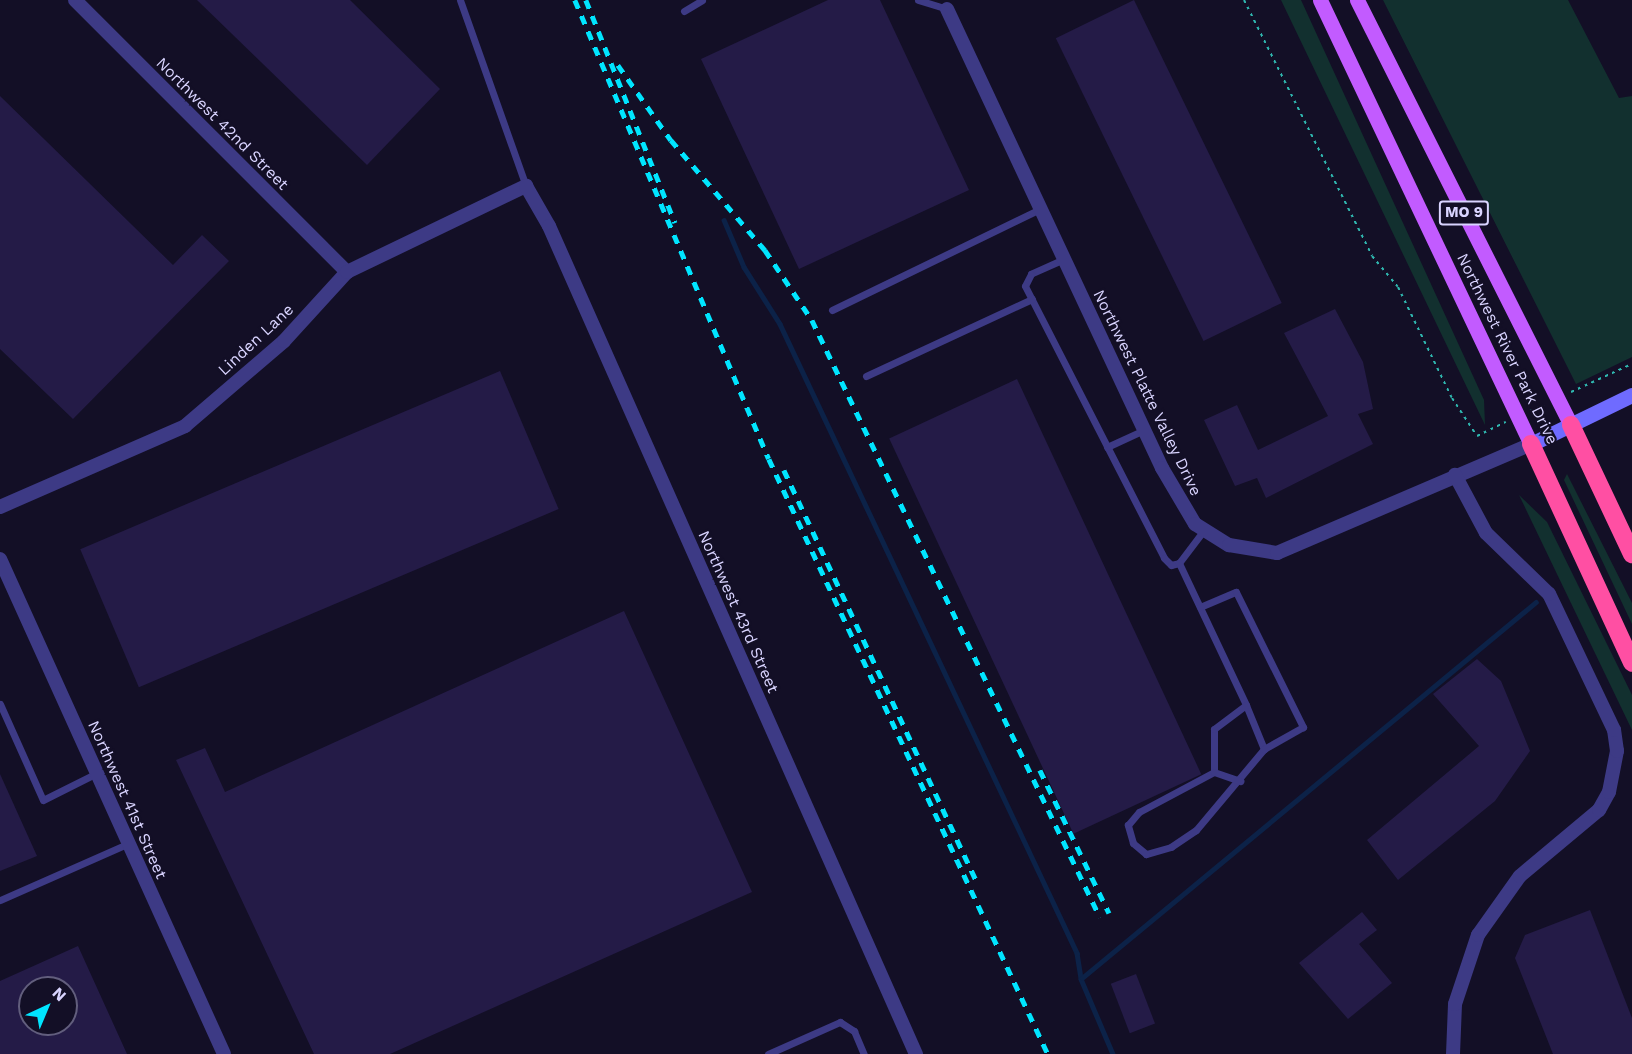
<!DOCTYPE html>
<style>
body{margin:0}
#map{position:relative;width:1632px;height:1054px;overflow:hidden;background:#130f26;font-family:"Work Sans",sans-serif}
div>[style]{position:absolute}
.green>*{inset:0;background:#12302f}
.stream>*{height:4.5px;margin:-2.25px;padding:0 2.25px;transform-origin:2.25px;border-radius:2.25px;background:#0c2248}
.building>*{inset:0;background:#241b47;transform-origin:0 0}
.path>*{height:2px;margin-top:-1px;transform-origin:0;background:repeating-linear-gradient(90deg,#2fb8b0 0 3px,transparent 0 7.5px)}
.lane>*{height:7px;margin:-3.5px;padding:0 3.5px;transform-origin:3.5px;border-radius:3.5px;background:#3d3a85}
.street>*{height:14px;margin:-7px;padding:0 7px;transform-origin:7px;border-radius:7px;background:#3d3a85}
.secondary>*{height:15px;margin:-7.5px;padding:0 7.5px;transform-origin:7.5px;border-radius:7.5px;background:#6f6bff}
.primary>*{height:15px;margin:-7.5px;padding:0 7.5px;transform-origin:7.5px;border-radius:7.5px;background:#c25bff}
.highway>*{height:18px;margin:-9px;padding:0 9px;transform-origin:9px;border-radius:9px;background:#ff4fa3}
.rail>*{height:4.5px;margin-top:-2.25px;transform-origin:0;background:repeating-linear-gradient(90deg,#00e5ff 0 9px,transparent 0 17px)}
span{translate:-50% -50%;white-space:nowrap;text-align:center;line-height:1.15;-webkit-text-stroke:4.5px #130f26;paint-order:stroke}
.shield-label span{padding:2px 4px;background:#130f26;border:2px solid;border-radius:4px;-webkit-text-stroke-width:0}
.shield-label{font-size:15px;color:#d9d4ff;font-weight:700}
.street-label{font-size:16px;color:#d9d4ff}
.north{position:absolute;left:18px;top:976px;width:60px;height:60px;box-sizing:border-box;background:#130f26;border:2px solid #625e7d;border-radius:50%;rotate:44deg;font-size:16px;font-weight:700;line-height:24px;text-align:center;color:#d9d4ff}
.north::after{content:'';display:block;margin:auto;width:21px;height:27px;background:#00e5ff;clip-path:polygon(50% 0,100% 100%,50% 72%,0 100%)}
</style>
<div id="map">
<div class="green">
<div style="clip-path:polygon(1281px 0,1301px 0,1484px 400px,1485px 425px)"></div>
<div style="clip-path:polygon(1383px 0,1568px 0,1619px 98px,1632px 96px,1632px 357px,1576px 384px)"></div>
<div style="clip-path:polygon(1567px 474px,1632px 603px,1632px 624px,1564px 480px)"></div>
<div style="clip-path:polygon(1519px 495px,1547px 522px,1632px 695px,1632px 730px)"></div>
</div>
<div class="stream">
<div style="left:724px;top:220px;width:51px;rotate:66.9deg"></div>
<div style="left:744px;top:267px;width:67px;rotate:57.7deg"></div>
<div style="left:780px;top:324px;width:696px;rotate:64.72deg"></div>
<div style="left:1077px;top:953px;width:26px;rotate:81deg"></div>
<div style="left:1081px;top:979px;width:82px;rotate:66.9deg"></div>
<div style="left:1082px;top:978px;width:589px;rotate:-39.63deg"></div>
</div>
<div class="building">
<div style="clip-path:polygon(197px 0,350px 0,440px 89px,367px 165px)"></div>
<div style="clip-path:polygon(828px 0,880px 0,969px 190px,799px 269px,701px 59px)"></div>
<div style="left:1134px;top:0;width:337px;height:87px;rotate:64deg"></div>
<div style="clip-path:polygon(0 96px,173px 265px,202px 235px,229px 261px,73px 419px,0 349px)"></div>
<div style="clip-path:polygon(1335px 309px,1363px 362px,1373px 409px,1358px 414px,1373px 444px,1266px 498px,1257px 478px,1235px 486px,1204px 420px,1237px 405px,1258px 450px,1328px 416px,1284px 333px)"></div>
<div style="left:500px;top:371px;width:150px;height:456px;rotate:67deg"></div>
<div style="left:1017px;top:379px;width:436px;height:141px;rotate:65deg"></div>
<div style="clip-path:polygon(624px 611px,752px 892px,390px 1054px,314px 1054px,176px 760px,205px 748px,225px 792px)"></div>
<div style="clip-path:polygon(1477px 659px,1501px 681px,1530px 751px,1495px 801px,1398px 880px,1367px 840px,1479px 746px,1433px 694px)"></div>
<div style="clip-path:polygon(0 774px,37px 856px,0 871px)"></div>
<div style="clip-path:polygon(1590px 910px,1632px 1018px,1632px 1054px,1553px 1054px,1515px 958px,1525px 935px)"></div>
<div style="clip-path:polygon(1362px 912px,1377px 930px,1359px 944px,1392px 983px,1348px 1019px,1299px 963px)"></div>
<div style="clip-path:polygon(evenodd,78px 946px,127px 1054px,0 1054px,0 981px,78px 946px,30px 988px,66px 988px,66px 1024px,30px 1024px,30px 988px)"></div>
<div style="left:1136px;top:974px;width:53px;height:27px;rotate:69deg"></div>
</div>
<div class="path">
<div style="left:1244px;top:0;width:286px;rotate:63.4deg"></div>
<div style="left:1372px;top:256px;width:40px;rotate:50deg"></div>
<div style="left:1398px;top:287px;width:123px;rotate:64.1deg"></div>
<div style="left:1452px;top:398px;width:45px;rotate:56.7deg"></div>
<div style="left:1477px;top:436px;width:32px;rotate:-26deg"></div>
<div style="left:1571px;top:392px;width:67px;rotate:-24.7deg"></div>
<div style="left:1530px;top:411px;width:15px;rotate:-23deg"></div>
</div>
<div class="lane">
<div style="left:460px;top:0;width:197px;rotate:70.5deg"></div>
<div style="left:918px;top:0;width:30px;rotate:17deg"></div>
<div style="left:684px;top:11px;width:21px;rotate:-31deg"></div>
<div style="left:1064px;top:259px;width:36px;rotate:156deg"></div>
<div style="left:1031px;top:274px;width:13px;rotate:117deg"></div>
<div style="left:1025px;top:286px;width:305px;rotate:62.9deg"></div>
<div style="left:1164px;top:558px;width:10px;rotate:45deg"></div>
<div style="left:1171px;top:565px;width:8px;rotate:-14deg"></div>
<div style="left:1179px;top:563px;width:41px;rotate:-52.9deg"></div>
<div style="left:832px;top:310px;width:231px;rotate:-25.9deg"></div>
<div style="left:866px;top:376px;width:183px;rotate:-24.9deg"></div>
<div style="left:1107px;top:447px;width:41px;rotate:-24.7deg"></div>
<div style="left:1179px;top:563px;width:157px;rotate:64.7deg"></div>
<div style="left:1246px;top:705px;width:48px;rotate:67.8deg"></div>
<div style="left:1264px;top:749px;width:106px;rotate:130deg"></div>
<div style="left:1196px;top:830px;width:30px;rotate:146deg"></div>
<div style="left:1171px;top:847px;width:26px;rotate:164deg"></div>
<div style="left:1146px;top:854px;width:17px;rotate:-140deg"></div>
<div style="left:1133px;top:843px;width:19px;rotate:-106deg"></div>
<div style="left:1128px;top:825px;width:17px;rotate:-50deg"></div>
<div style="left:1139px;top:812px;width:85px;rotate:-28.1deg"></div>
<div style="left:1214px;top:772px;width:43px;rotate:-90deg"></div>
<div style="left:1214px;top:729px;width:40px;rotate:-37deg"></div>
<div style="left:1200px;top:607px;width:39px;rotate:-23deg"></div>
<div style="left:1236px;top:592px;width:151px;rotate:63.6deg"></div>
<div style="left:1303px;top:727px;width:45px;rotate:150.6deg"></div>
<div style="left:0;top:704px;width:105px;rotate:65.9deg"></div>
<div style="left:43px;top:800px;width:60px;rotate:-26.6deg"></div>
<div style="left:1214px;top:772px;width:28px;rotate:19deg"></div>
<div style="left:0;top:900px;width:141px;rotate:-23.8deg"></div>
<div style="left:768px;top:1054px;width:79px;rotate:-24deg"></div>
<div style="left:840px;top:1022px;width:17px;rotate:33deg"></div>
<div style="left:854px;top:1031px;width:25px;rotate:67deg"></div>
</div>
<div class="street">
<div style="left:75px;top:0;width:385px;rotate:45deg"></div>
<div style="left:947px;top:9px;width:507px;rotate:64.9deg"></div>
<div style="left:1162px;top:468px;width:65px;rotate:59.5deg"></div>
<div style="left:1195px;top:524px;width:40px;rotate:32deg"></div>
<div style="left:1229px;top:545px;width:49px;rotate:9.5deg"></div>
<div style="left:1277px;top:553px;width:276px;rotate:-23.2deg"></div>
<div style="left:0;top:507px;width:202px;rotate:-23.6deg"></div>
<div style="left:185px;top:426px;width:130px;rotate:-40.6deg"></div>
<div style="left:284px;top:341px;width:93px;rotate:-47.6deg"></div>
<div style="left:347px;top:272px;width:199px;rotate:-25.7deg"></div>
<div style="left:526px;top:186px;width:46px;rotate:60.1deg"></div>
<div style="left:549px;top:226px;width:906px;rotate:66.1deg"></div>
<div style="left:0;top:559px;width:543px;rotate:65.65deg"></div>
<div style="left:1453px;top:1054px;width:50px;rotate:-87.7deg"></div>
<div style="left:1455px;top:1004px;width:73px;rotate:-71.6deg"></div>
<div style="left:1478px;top:935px;width:72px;rotate:-54.6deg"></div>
<div style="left:1520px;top:876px;width:103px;rotate:-39.9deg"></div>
<div style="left:1599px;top:810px;width:21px;rotate:-61deg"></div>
<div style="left:1609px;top:792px;width:42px;rotate:-79deg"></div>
<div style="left:1617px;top:751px;width:21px;rotate:-98deg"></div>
<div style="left:1614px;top:730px;width:151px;rotate:-115.5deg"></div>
<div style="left:1549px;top:594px;width:88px;rotate:-135.9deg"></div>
<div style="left:1486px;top:533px;width:66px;rotate:-118.1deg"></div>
</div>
<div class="secondary">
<div style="left:1531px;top:444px;width:112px;rotate:-25.9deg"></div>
</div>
<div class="primary">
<div style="left:1320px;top:0;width:492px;rotate:64.6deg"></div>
<div style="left:1357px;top:0;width:476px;rotate:63.3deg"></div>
</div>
<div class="highway">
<div style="left:1571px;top:425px;width:143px;rotate:64.7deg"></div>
<div style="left:1531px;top:444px;width:241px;rotate:65.2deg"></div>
</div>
<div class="rail">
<div style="left:575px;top:0;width:498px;rotate:67.1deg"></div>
<div style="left:769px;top:459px;width:657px;rotate:64.88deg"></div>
<div style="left:586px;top:0;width:240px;rotate:68.2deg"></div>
<div style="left:618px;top:65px;width:92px;rotate:54.8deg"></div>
<div style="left:671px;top:140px;width:145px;rotate:49.5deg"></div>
<div style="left:765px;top:250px;width:84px;rotate:56.1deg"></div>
<div style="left:812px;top:320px;width:663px;rotate:64.25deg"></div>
<div style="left:784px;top:470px;width:453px;rotate:64.9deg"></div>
<div style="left:1040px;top:770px;width:159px;rotate:64.2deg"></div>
</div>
<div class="shield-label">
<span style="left:1464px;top:213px">MO 9</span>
</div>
<div class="street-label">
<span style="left:222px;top:124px;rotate:45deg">Northwest 42nd Street</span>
<span style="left:256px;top:340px;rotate:-43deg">Linden Lane</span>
<span style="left:1507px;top:349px;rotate:64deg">Northwest River Park Drive</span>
<span style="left:1147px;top:393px;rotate:64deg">Northwest Platte Valley Drive</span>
<span style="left:738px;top:612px;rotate:66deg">Northwest 43rd Street</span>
<span style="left:127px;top:800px;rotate:66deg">Northwest 41st Street</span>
</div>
<div class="north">N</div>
</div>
